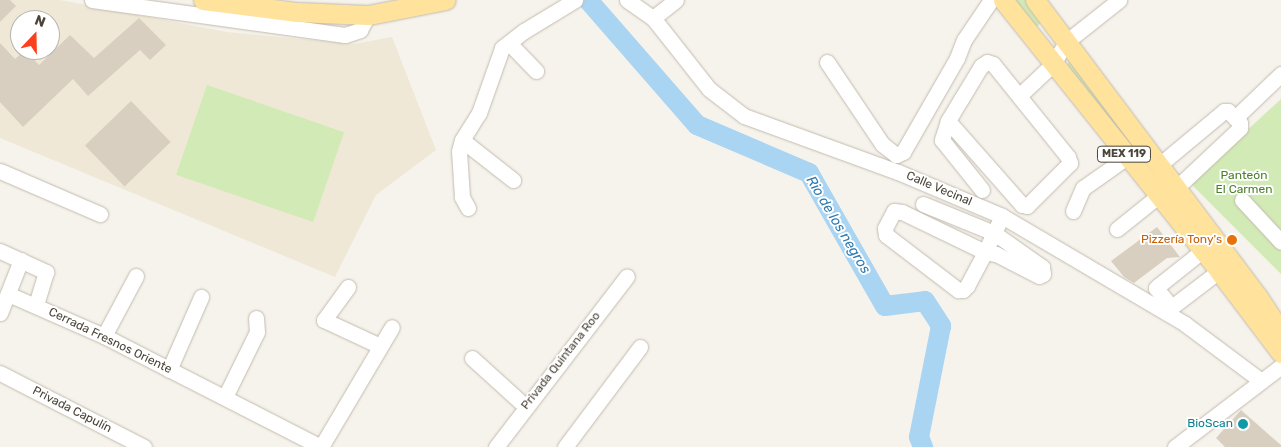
<!DOCTYPE html>
<meta charset="utf-8">
<style>
body{margin:0}
#map{position:relative;width:1281px;height:447px;overflow:hidden;background:#f6f3ec;font-family:Rubik,sans-serif}
div>[style]{position:absolute}
.education>*{inset:0;background:#efe8d6}
.green>*{inset:0;background:#d2eab5;transform-origin:0 0}
.river>*{height:20px;margin:-10px;padding:0 10px;transform-origin:10px;border-radius:10px;background:#a9d4f2}
.building>*{inset:0;background:#d8cfc1;transform-origin:0 0}
.roads{filter:drop-shadow(0 0 1px #c2bbae) drop-shadow(0 0 1px #c2bbae)}
.minor>*{height:15px;margin:-7.5px;padding:0 7.5px;transform-origin:7.5px;border-radius:7.5px;background:#fff}
.major>*{height:19px;margin:-9.5px;padding:0 9.5px;transform-origin:9.5px;border-radius:9.5px;background:#ffe39c}
.dots>*{width:14px;height:14px;translate:-50% -50%;box-sizing:border-box;border:2px solid #fff;border-radius:50%}
span{translate:-50% -50%;white-space:nowrap;text-align:center;line-height:1.15;-webkit-text-stroke:4px #fff;paint-order:stroke}
.shield-label span{padding:1px 4px;background:#fff;border:1px solid;border-radius:4px;-webkit-text-stroke-width:0}
.shield-label{font-size:11px;color:#4b4439;font-weight:700}
.park-label{font-size:12px;color:#4a7f2a}
.street-label{font-size:12px;color:#4b4439}
.food-label{font-size:12px;color:#c56008}
.right{translate:-100% -50%;text-align:right}
.culture-label{font-size:12px;color:#0d838f}
.water-label{font-size:14px;color:#2e7ab2;font-style:italic}
.north{position:absolute;left:10px;top:10px;width:50px;height:50px;box-sizing:border-box;background:#fff;border:1px solid #b7b4b0;border-radius:50%;rotate:21deg;font-size:14px;font-weight:700;line-height:20px;text-align:center;color:#4b4439}
.north::after{content:'';display:block;margin:auto;width:18px;height:22px;background:#fc3f1d;clip-path:polygon(50% 0,100% 100%,50% 72%,0 100%)}
</style>
<div id="map">
<div class="education">
<div style="clip-path:polygon(evenodd,0 0,60px 0,227px 32px,354px 44px,392px 37px,436px 150px,376px 195px,335px 277px,0 138px,0 0,20px 20px,50px 20px,50px 50px,20px 50px,20px 20px)"></div>
</div>
<div class="green">
<div style="clip-path:polygon(1012px 0,1026px 0,1043px 21px,1034px 29px)"></div>
<div style="clip-path:polygon(1071px 60px,1265px 324px,1064px 68px)"></div>
<div style="left:207px;top:85px;width:145px;height:95px;rotate:19deg"></div>
<div style="clip-path:polygon(1281px 99px,1281px 274px,1190px 183px)"></div>
</div>
<div class="river">
<div style="left:588px;top:0;width:166px;rotate:48.9deg"></div>
<div style="left:697px;top:125px;width:122px;rotate:23.2deg"></div>
<div style="left:809px;top:173px;width:153px;rotate:60.3deg"></div>
<div style="left:885px;top:306px;width:40px;rotate:-7.1deg"></div>
<div style="left:925px;top:301px;width:30px;rotate:57deg"></div>
<div style="left:941px;top:326px;width:113px;rotate:101.2deg"></div>
<div style="left:919px;top:437px;width:11px;rotate:68deg"></div>
</div>
<div class="building">
<div style="clip-path:polygon(0 0,10px 0,16px 6px,0 22px)"></div>
<div style="clip-path:polygon(139px 18px,166px 45px,150px 60px,140px 50px,88px 96px,73px 79px,23px 127px,0 102px,0 43px,15px 59px,25px 50px,39px 65px,70px 35px,94px 58px)"></div>
<div style="left:131px;top:101px;width:57px;height:64px;rotate:46deg"></div>
<div style="clip-path:polygon(1157px 227px,1180px 257px,1167px 258px,1134px 283px,1124px 277px,1111px 261px)"></div>
<div style="clip-path:polygon(1241px 410px,1281px 445px,1281px 447px,1225px 447px,1216px 438px)"></div>
</div>
<div class="roads">
<div class="minor">
<div style="left:92px;top:0;width:255px;rotate:7.9deg"></div>
<div style="left:345px;top:35px;width:16px;rotate:-18deg"></div>
<div style="left:360px;top:30px;width:17px;rotate:-62deg"></div>
<div style="left:627px;top:0;width:32px;rotate:35deg"></div>
<div style="left:653px;top:18px;width:90px;rotate:51.7deg"></div>
<div style="left:709px;top:89px;width:44px;rotate:37.6deg"></div>
<div style="left:744px;top:116px;width:164px;rotate:20deg"></div>
<div style="left:898px;top:172px;width:113px;rotate:22.9deg"></div>
<div style="left:1002px;top:216px;width:212px;rotate:30.5deg"></div>
<div style="left:1185px;top:324px;width:94px;rotate:36.7deg"></div>
<div style="left:653px;top:18px;width:29px;rotate:-38deg"></div>
<div style="left:509px;top:43px;width:39px;rotate:46deg"></div>
<div style="left:827px;top:62px;width:99px;rotate:56.1deg"></div>
<div style="left:882px;top:144px;width:18px;rotate:38deg"></div>
<div style="left:896px;top:155px;width:8px;rotate:-23deg"></div>
<div style="left:903px;top:152px;width:108px;rotate:-60.1deg"></div>
<div style="left:957px;top:58px;width:19px;rotate:-69deg"></div>
<div style="left:964px;top:40px;width:48px;rotate:-56deg"></div>
<div style="left:1019px;top:96px;width:47px;rotate:-43.3deg"></div>
<div style="left:1053px;top:64px;width:26px;rotate:-59deg"></div>
<div style="left:1066px;top:42px;width:68px;rotate:-38.4deg"></div>
<div style="left:1235px;top:118px;width:64px;rotate:-43.7deg"></div>
<div style="left:948px;top:121px;width:112px;rotate:48.6deg"></div>
<div style="left:1022px;top:205px;width:5px;rotate:11deg"></div>
<div style="left:1027px;top:206px;width:61px;rotate:-45deg"></div>
<div style="left:1070px;top:163px;width:6px;rotate:-108deg"></div>
<div style="left:1068px;top:157px;width:119px;rotate:-128.9deg"></div>
<div style="left:993px;top:64px;width:6px;rotate:-162deg"></div>
<div style="left:987px;top:62px;width:7px;rotate:146deg"></div>
<div style="left:981px;top:66px;width:39px;rotate:121deg"></div>
<div style="left:961px;top:99px;width:26px;rotate:121deg"></div>
<div style="left:948px;top:121px;width:20px;rotate:108deg"></div>
<div style="left:942px;top:140px;width:64px;rotate:51.3deg"></div>
<div style="left:462px;top:140px;width:65px;rotate:38.1deg"></div>
<div style="left:1158px;top:166px;width:86px;rotate:-39.8deg"></div>
<div style="left:1224px;top:111px;width:4px"></div>
<div style="left:1228px;top:111px;width:17px;rotate:45deg"></div>
<div style="left:1240px;top:123px;width:5px;rotate:90deg"></div>
<div style="left:1240px;top:128px;width:89px;rotate:136.8deg"></div>
<div style="left:0;top:171px;width:109px;rotate:23.3deg"></div>
<div style="left:1242px;top:200px;width:57px;rotate:47.1deg"></div>
<div style="left:923px;top:204px;width:77px;rotate:22.2deg"></div>
<div style="left:994px;top:233px;width:59px;rotate:35.3deg"></div>
<div style="left:1042px;top:267px;width:7px;rotate:82deg"></div>
<div style="left:1043px;top:274px;width:4px;rotate:153deg"></div>
<div style="left:1039px;top:276px;width:48px;rotate:-152.9deg"></div>
<div style="left:996px;top:254px;width:11px;rotate:-170deg"></div>
<div style="left:985px;top:252px;width:92px;rotate:-154.3deg"></div>
<div style="left:902px;top:212px;width:8px;rotate:-173deg"></div>
<div style="left:894px;top:211px;width:19px;rotate:118deg"></div>
<div style="left:885px;top:228px;width:7px;rotate:82deg"></div>
<div style="left:886px;top:235px;width:91px;rotate:37.4deg"></div>
<div style="left:958px;top:290px;width:5px"></div>
<div style="left:963px;top:290px;width:6px;rotate:-45deg"></div>
<div style="left:967px;top:286px;width:38px;rotate:-62deg"></div>
<div style="left:985px;top:252px;width:21px;rotate:-65deg"></div>
<div style="left:994px;top:233px;width:19px;rotate:-65deg"></div>
<div style="left:468px;top:208px;width:13px;rotate:-119deg"></div>
<div style="left:462px;top:197px;width:46px;rotate:-93.7deg"></div>
<div style="left:459px;top:151px;width:11px;rotate:-75deg"></div>
<div style="left:462px;top:140px;width:32px;rotate:-58deg"></div>
<div style="left:479px;top:113px;width:69px;rotate:-70.5deg"></div>
<div style="left:502px;top:48px;width:28px;rotate:-38deg"></div>
<div style="left:524px;top:31px;width:60px;rotate:-31.3deg"></div>
<div style="left:1073px;top:211px;width:25px;rotate:-67deg"></div>
<div style="left:1083px;top:188px;width:54px;rotate:-35.2deg"></div>
<div style="left:1117px;top:229px;width:53px;rotate:-38.8deg"></div>
<div style="left:0;top:251px;width:51px;rotate:24.5deg"></div>
<div style="left:46px;top:272px;width:34px;rotate:107deg"></div>
<div style="left:1202px;top:251px;width:56px;rotate:141.5deg"></div>
<div style="left:1158px;top:286px;width:3px;rotate:135deg"></div>
<div style="left:1156px;top:288px;width:22px;rotate:51deg"></div>
<div style="left:1170px;top:305px;width:3px;rotate:18deg"></div>
<div style="left:1173px;top:306px;width:58px;rotate:-37.3deg"></div>
<div style="left:348px;top:287px;width:41px;rotate:126deg"></div>
<div style="left:324px;top:320px;width:62px;rotate:24.9deg"></div>
<div style="left:8px;top:294px;width:105px;rotate:23.6deg"></div>
<div style="left:104px;top:336px;width:244px;rotate:27.1deg"></div>
<div style="left:0;top:313px;width:57px;rotate:-68.4deg"></div>
<div style="left:104px;top:336px;width:68px;rotate:-61.9deg"></div>
<div style="left:472px;top:358px;width:73px;rotate:42.2deg"></div>
<div style="left:169px;top:370px;width:80px;rotate:-66.3deg"></div>
<div style="left:0;top:373px;width:162px;rotate:27.2deg"></div>
<div style="left:225px;top:397px;width:72px;rotate:-63.8deg"></div>
<div style="left:257px;top:332px;width:14px;rotate:-94deg"></div>
<div style="left:321px;top:447px;width:139px;rotate:-59.4deg"></div>
<div style="left:496px;top:447px;width:215px;rotate:-52.5deg"></div>
<div style="left:565px;top:447px;width:125px;rotate:-53.1deg"></div>
<div style="left:1175px;top:447px;width:132px;rotate:-37.3deg"></div>
</div>
<div class="major">
<div style="left:203px;top:0;width:95px;rotate:7.3deg"></div>
<div style="left:297px;top:12px;width:71px;rotate:2.4deg"></div>
<div style="left:368px;top:15px;width:79px;rotate:-10.9deg"></div>
<div style="left:1003px;top:0;width:347px;rotate:51.4deg"></div>
<div style="left:1219px;top:271px;width:103px;rotate:52.9deg"></div>
<div style="left:1035px;top:0;width:371px;rotate:53.1deg"></div>
<div style="left:1258px;top:297px;width:42px;rotate:56.7deg"></div>
</div>
</div>
<div class="dots">
<div style="left:1232px;top:240px;background:#e8710a"></div>
<div style="left:1243px;top:424px;background:#0f9aa8"></div>
</div>
<div class="shield-label">
<span style="left:1124px;top:154px">MEX 119</span>
</div>
<div class="park-label">
<span style="left:1244px;top:183px">Panteón<br>El Carmen</span>
</div>
<div class="street-label">
<span style="left:939px;top:189px;rotate:23deg">Calle Vecinal</span>
<span style="left:110px;top:341px;rotate:26deg">Cerrada Fresnos Oriente</span>
<span style="left:561px;top:361px;rotate:-52deg">Privada Quintana Roo</span>
<span style="left:72px;top:410px;rotate:27deg">Privada Capulín</span>
</div>
<div class="food-label">
<span class="right" style="left:1222px;top:240px">Pizzería Tony's</span>
</div>
<div class="culture-label">
<span class="right" style="left:1233px;top:424px">BioScan</span>
</div>
<div class="water-label">
<span style="left:838px;top:225px;rotate:59deg">Rio de los negros</span>
</div>
<div class="north">N</div>
</div>
